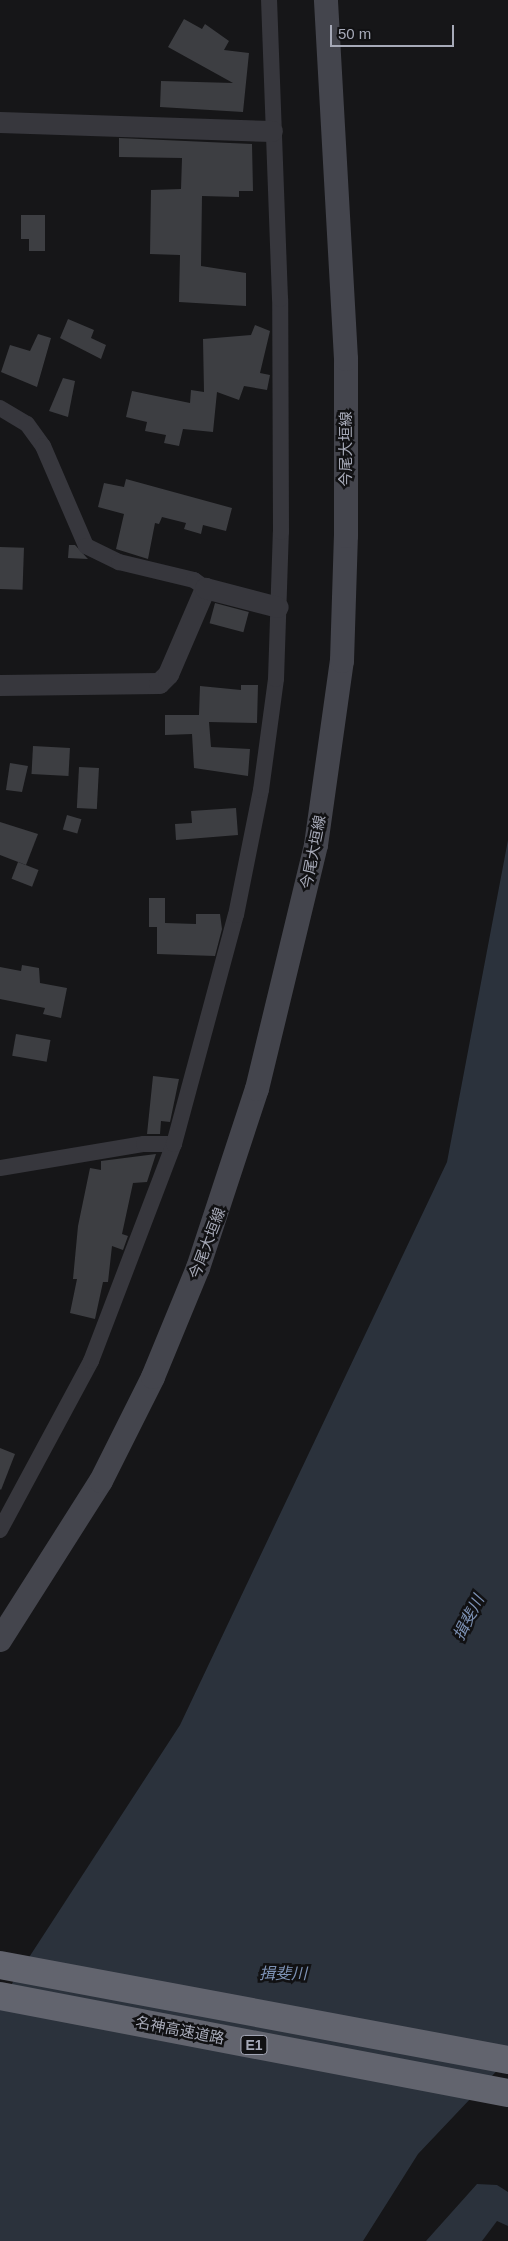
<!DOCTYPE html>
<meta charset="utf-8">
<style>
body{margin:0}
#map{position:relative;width:508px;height:2241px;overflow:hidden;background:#161618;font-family:Arial,"Noto Sans JP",sans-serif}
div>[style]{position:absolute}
.water>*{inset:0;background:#2b323c}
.building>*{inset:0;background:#3d3e42;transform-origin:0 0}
.minor>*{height:16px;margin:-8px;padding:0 8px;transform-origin:8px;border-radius:8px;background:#37373d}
.tertiary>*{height:21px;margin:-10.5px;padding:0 10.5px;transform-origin:10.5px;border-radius:10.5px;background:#37373d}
.secondary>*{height:24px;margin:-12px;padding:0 12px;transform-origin:12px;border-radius:12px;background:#44454d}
.motorway>*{height:28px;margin:-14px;padding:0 14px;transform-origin:14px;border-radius:14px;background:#62646e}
span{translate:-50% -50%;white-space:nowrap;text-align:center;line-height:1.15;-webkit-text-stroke:5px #111113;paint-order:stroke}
.shield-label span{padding:1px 4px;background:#111113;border:1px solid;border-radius:4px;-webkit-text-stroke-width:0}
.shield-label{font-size:14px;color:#a7aab8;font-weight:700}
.street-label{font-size:15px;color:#a7aab8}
.water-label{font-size:16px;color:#7d92b5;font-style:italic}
.scale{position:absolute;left:330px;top:25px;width:124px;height:22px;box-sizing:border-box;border:2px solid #a7aab8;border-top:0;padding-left:6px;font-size:15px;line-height:18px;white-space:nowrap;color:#a7aab8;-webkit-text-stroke:4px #111113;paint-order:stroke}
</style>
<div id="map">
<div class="water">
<div style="clip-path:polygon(508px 840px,508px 2059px,418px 2154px,363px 2241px,0 2241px,0 2002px,180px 1725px,447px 1162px)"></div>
<div style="clip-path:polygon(477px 2184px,497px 2185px,508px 2192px,508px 2226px,497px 2221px,482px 2241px,426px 2241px)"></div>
</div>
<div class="building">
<div style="clip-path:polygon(184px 19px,202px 29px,205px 24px,229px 41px,224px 50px,249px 53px,243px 112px,160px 107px,161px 81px,233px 83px,168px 47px)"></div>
<div style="clip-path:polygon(119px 138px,252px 144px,253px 191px,239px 191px,239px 197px,202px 196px,201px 266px,246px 273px,246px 306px,179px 302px,180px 255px,150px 254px,151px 190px,181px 189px,182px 158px,119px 157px)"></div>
<div style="clip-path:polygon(21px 215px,45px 215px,45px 251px,29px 251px,29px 239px,21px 239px)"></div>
<div style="clip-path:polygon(68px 319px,94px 330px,91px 338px,106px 345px,101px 359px,60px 338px)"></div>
<div style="clip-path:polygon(255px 325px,270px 331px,260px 373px,270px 375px,267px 390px,244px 386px,239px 400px,217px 392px,213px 432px,183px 429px,179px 446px,164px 443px,166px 435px,145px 431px,147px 422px,126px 417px,132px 391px,190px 403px,191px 390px,204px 392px,203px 339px,251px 335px)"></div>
<div style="clip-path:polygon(38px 334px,51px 338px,37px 387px,1px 372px,10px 345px,30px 351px)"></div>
<div style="clip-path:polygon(63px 378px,75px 381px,68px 417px,49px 411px)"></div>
<div style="clip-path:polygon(126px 479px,232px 508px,226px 531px,203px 525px,201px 534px,184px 529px,186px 523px,162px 517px,159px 524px,155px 523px,148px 559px,116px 549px,124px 514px,98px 507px,104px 483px,124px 487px)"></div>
<div style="clip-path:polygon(69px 545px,75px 545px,88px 559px,68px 558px)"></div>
<div style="left:0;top:547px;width:24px;height:42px;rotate:2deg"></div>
<div style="left:215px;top:603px;width:35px;height:21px;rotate:15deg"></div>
<div style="clip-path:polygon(241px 685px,258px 685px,257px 723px,209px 722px,211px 747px,250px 749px,248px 776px,194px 768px,192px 734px,165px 735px,165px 715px,199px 715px,200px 686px,241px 690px)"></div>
<div style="left:33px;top:746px;width:37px;height:28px;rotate:3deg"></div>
<div style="clip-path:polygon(10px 763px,28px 766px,22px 792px,6px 790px)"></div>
<div style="left:79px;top:767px;width:20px;height:41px;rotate:3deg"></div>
<div style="clip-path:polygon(236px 808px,238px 835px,176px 840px,175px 824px,192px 823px,191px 811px)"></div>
<div style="left:67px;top:815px;width:15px;height:15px;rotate:16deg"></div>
<div style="clip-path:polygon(0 822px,38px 834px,26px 865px,0 855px)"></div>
<div style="left:18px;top:862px;width:22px;height:18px;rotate:21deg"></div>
<div style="clip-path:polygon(149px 898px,165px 898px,165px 923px,196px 924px,196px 914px,220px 914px,222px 929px,215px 956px,157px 954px,157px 927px,149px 927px)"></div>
<div style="clip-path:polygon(22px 965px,39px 968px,40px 983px,67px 988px,61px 1018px,43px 1014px,45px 1008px,0 999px,0 967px,21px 971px)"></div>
<div style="left:16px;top:1034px;width:35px;height:22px;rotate:10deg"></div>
<div style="clip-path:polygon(153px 1076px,179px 1079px,170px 1122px,161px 1121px,160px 1134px,147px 1134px)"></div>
<div style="clip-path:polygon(156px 1154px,147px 1182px,133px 1183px,122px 1234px,128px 1236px,123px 1250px,112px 1246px,108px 1282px,103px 1282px,95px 1319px,70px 1313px,77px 1279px,73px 1279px,78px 1226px,90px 1168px,101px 1170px,101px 1161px)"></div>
<div style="clip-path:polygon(0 1448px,15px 1454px,1px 1490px,0 1489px)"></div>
</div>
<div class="minor">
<div style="left:0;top:408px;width:31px;rotate:31deg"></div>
<div style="left:27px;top:424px;width:27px;rotate:54deg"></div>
<div style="left:43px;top:446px;width:109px;rotate:66.7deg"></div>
<div style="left:86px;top:546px;width:37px;rotate:26deg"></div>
<div style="left:119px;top:562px;width:77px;rotate:13.5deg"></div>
<div style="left:194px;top:580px;width:14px;rotate:36deg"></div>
<div style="left:0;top:1168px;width:146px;rotate:-9.5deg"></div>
<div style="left:144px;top:1144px;width:30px"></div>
<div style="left:0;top:1530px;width:192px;rotate:-61.7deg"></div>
<div style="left:91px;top:1361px;width:232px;rotate:-69.1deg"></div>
<div style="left:174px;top:1144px;width:237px;rotate:-74.9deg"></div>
<div style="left:236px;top:915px;width:127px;rotate:-78.7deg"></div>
<div style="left:261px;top:790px;width:112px;rotate:-82.3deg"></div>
<div style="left:276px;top:679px;width:147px;rotate:-88.1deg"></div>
<div style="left:281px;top:532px;width:233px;rotate:-90.2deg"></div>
<div style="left:280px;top:299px;width:299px;rotate:-92.1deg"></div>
</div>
<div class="tertiary">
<div style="left:0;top:122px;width:272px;rotate:1.9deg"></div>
<div style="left:0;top:685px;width:159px;rotate:-0.7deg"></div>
<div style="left:159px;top:683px;width:13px;rotate:-45deg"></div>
<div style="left:168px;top:674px;width:94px;rotate:-66.7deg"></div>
<div style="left:205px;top:588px;width:75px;rotate:14.6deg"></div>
</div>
<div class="secondary">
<div style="left:0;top:1640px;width:188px;rotate:-57.6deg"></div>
<div style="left:101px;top:1481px;width:116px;rotate:-63.4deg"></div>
<div style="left:153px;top:1377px;width:118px;rotate:-67.6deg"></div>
<div style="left:198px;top:1268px;width:188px;rotate:-71.8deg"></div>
<div style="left:257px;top:1089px;width:251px;rotate:-76.4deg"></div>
<div style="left:316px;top:845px;width:186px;rotate:-82deg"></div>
<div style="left:342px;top:661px;width:125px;rotate:-88.2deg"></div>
<div style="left:346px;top:536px;width:177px;rotate:-90deg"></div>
<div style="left:346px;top:359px;width:360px;rotate:-93.2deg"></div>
</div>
<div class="motorway">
<div style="left:0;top:1965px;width:517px;rotate:10.59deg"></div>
<div style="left:0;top:1996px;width:517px;rotate:10.81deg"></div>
</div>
<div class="shield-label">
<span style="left:254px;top:2045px">E1</span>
</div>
<div class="street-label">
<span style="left:346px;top:449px;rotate:-90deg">今尾大垣線</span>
<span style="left:313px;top:852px;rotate:-79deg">今尾大垣線</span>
<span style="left:207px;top:1243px;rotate:-69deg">今尾大垣線</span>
<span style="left:180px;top:2030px;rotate:11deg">名神高速道路</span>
</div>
<div class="water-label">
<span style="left:469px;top:1618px;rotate:-63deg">揖斐川</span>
<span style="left:283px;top:1974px">揖斐川</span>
</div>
<div class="scale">50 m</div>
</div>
